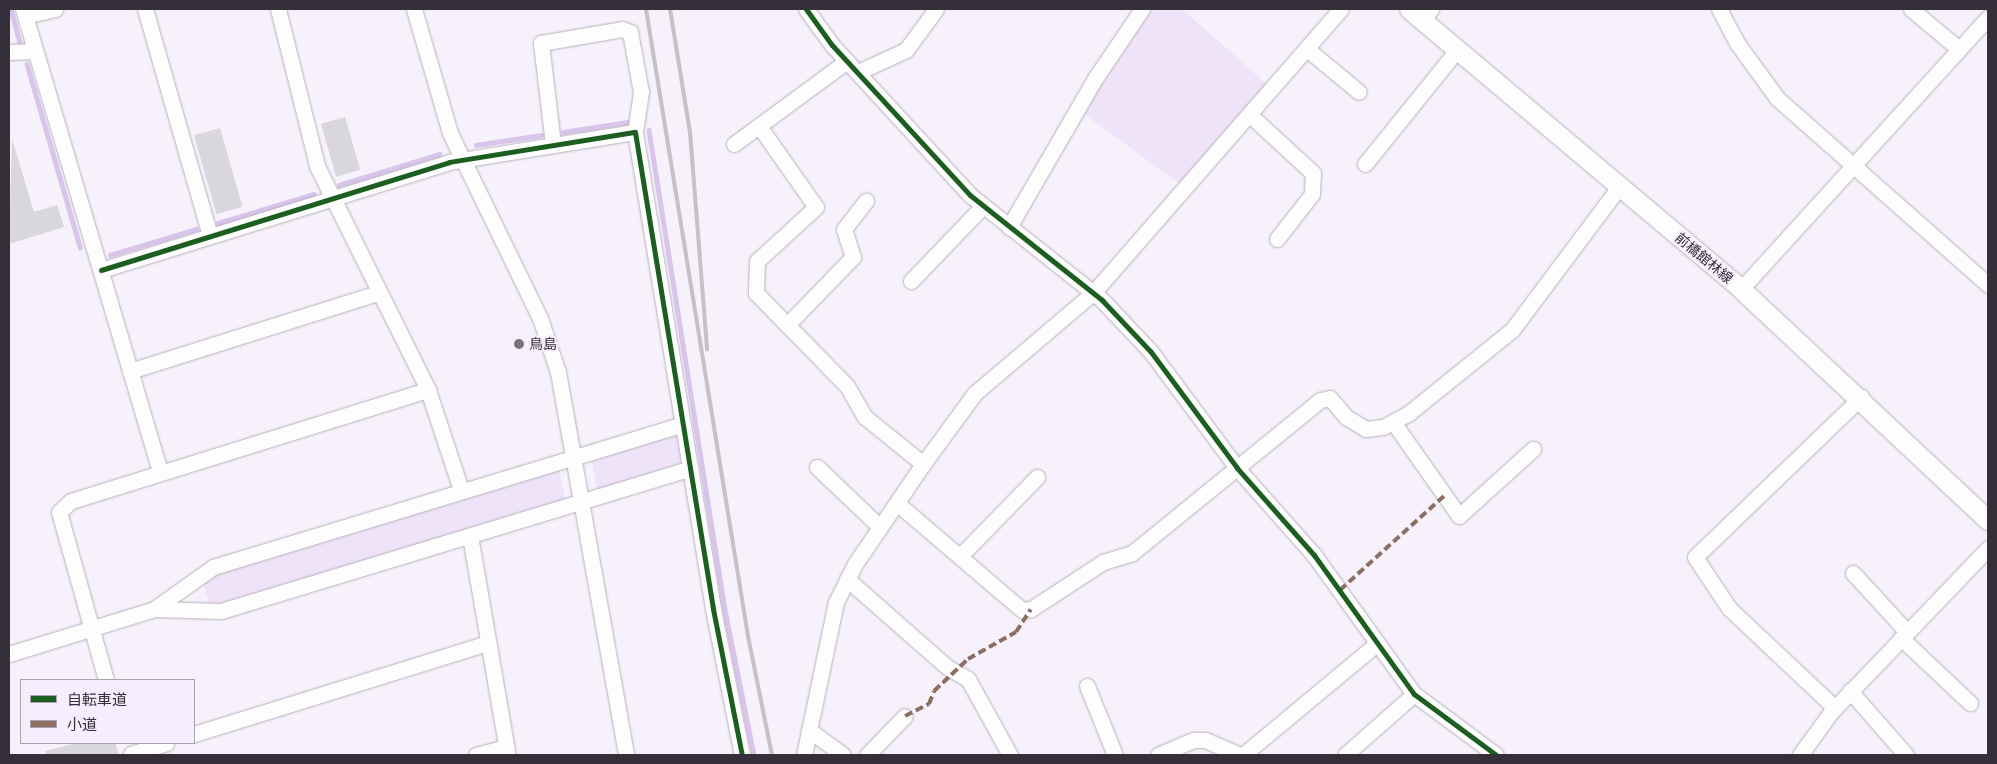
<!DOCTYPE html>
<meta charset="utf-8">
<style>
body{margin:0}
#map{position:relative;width:1997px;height:764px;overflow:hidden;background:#f6f1fa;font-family:"IBM Plex Sans","Noto Sans JP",sans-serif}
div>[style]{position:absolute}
.green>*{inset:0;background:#efe3f9}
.stream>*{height:4.5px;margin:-2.25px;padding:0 2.25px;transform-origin:2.25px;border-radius:2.25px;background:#d9c4eb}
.building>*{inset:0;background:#dad6de;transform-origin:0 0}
.roads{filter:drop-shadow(0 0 1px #b6b1ba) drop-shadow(0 0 1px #b6b1ba)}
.minor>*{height:15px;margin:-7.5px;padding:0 7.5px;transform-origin:7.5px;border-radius:7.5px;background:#fefdfe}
.major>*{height:19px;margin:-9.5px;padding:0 9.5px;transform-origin:9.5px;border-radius:9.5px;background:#fefdfe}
.rail>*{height:4px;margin:-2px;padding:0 2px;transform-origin:2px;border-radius:2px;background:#c4c2c5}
.quiet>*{height:4px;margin-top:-2px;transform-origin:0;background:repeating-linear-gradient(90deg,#8d6e63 0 8px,transparent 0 12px)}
.cycleway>*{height:5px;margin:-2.5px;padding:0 2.5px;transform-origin:2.5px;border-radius:2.5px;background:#1b5e20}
.dots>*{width:14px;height:14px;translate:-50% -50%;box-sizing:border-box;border:2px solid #f6edfe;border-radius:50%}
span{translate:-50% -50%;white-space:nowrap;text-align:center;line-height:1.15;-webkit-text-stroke:4px #f6edfe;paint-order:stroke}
.street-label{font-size:14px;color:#342f39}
.poi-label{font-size:14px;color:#342f39}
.left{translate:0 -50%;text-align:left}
.frame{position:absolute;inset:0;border:10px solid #342f39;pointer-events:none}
.legend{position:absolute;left:20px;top:679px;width:175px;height:65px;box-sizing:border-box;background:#f6edfe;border:1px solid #a8a1af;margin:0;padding:6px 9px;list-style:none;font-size:15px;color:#342f39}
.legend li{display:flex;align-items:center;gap:10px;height:25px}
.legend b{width:25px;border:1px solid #a8a1af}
</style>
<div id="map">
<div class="green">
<div style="clip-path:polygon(1149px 9px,1182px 9px,1269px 86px,1180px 184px,1084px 114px,1133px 27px)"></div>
<div style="clip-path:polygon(672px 433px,677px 437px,680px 463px,597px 490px,591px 456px)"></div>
<div style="clip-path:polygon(558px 466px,566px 500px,228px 605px,210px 604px,203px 584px,215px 574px)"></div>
</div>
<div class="stream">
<div style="left:11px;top:9px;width:34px;rotate:75deg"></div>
<div style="left:27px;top:64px;width:191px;rotate:73.8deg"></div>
<div style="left:649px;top:130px;width:486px;rotate:81deg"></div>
<div style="left:725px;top:610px;width:148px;rotate:78.7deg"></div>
<div style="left:563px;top:132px;width:65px;rotate:-8.9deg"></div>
<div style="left:476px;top:145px;width:66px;rotate:-8.7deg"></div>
<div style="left:339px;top:185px;width:105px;rotate:-17.2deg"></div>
<div style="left:218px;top:223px;width:100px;rotate:-16.8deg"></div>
<div style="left:110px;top:255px;width:90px;rotate:-16.8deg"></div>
</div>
<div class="building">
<div style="left:345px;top:117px;width:55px;height:25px;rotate:74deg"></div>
<div style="left:220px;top:128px;width:82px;height:27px;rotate:74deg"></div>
<div style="clip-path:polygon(12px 139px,34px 212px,57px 205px,64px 227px,9px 244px)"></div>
<div style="clip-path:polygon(77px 743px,115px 743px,119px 755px,46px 755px,45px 751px)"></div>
</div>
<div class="roads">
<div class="minor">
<div style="left:23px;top:9px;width:483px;rotate:73.5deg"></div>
<div style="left:145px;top:9px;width:236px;rotate:74deg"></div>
<div style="left:278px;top:9px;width:162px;rotate:76deg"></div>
<div style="left:317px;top:166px;width:250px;rotate:63.6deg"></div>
<div style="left:428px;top:390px;width:105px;rotate:71.7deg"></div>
<div style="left:414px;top:9px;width:129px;rotate:73.8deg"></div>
<div style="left:450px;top:133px;width:206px;rotate:64.1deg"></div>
<div style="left:540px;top:318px;width:57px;rotate:71.6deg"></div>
<div style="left:558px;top:372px;width:389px;rotate:79.9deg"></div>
<div style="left:806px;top:9px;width:44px;rotate:54.2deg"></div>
<div style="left:832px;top:45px;width:204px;rotate:47.4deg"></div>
<div style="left:970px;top:195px;width:169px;rotate:38.5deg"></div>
<div style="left:1102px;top:300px;width:71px;rotate:46.7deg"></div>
<div style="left:1151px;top:352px;width:144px;rotate:53.4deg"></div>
<div style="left:1237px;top:468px;width:116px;rotate:48.5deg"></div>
<div style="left:1314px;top:555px;width:171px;rotate:54.3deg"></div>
<div style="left:1414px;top:694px;width:102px;rotate:36.6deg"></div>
<div style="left:1719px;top:9px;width:38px;rotate:62deg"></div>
<div style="left:1737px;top:43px;width:68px;rotate:54deg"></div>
<div style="left:1777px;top:98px;width:282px;rotate:41.5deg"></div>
<div style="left:1911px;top:9px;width:62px;rotate:39.8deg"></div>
<div style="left:25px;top:16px;width:31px;rotate:-13deg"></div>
<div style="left:1423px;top:20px;width:14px;rotate:-54deg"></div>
<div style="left:1307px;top:49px;width:67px;rotate:39.6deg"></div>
<div style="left:9px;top:52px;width:26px;rotate:-2deg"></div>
<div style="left:858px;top:72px;width:53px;rotate:-24.6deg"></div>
<div style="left:906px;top:50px;width:51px;rotate:-53.8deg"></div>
<div style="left:1251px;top:116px;width:84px;rotate:42.6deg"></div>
<div style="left:1313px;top:173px;width:21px;rotate:93deg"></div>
<div style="left:1312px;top:194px;width:57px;rotate:127.9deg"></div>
<div style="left:759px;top:126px;width:99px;rotate:54.9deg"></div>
<div style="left:816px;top:207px;width:80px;rotate:137.5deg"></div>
<div style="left:757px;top:261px;width:32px;rotate:92deg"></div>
<div style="left:756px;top:293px;width:130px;rotate:45.6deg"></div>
<div style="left:847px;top:386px;width:36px;rotate:60deg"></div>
<div style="left:865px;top:417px;width:75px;rotate:39deg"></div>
<div style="left:553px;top:144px;width:102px;rotate:-96.8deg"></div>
<div style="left:541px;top:43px;width:82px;rotate:-9.8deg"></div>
<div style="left:622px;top:29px;width:9px;rotate:21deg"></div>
<div style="left:630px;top:32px;width:61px;rotate:79.6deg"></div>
<div style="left:641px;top:92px;width:40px;rotate:98.5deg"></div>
<div style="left:734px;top:144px;width:140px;rotate:-36.3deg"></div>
<div style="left:1365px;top:164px;width:146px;rotate:-51.1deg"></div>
<div style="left:1009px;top:227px;width:173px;rotate:-59.9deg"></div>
<div style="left:1096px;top:77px;width:82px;rotate:-55.9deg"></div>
<div style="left:101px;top:270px;width:364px;rotate:-17.2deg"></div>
<div style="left:449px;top:162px;width:188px;rotate:-9.2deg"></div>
<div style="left:635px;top:132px;width:483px;rotate:80.7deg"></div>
<div style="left:713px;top:609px;width:149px;rotate:78.8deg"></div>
<div style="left:911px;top:281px;width:104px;rotate:-46.2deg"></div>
<div style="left:1741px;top:289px;width:367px;rotate:-47.7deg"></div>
<div style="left:787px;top:325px;width:95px;rotate:-45.9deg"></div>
<div style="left:853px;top:257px;width:29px;rotate:-108deg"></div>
<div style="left:844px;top:229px;width:36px;rotate:-52deg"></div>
<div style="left:130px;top:371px;width:259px;rotate:-17.5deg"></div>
<div style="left:1393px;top:422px;width:115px;rotate:54.9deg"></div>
<div style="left:1459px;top:516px;width:100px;rotate:-42.2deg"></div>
<div style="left:817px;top:467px;width:86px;rotate:43.6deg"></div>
<div style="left:898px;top:504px;width:163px;rotate:40.5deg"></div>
<div style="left:1022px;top:610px;width:9px;rotate:-6deg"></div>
<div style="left:1031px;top:609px;width:86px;rotate:-33.1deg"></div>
<div style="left:1103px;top:562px;width:30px;rotate:-17deg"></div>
<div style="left:1132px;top:553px;width:242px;rotate:-39.1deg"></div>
<div style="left:1320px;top:400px;width:10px;rotate:-11deg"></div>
<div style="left:1330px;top:398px;width:25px;rotate:50deg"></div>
<div style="left:1346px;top:417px;width:23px;rotate:31deg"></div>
<div style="left:1366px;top:429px;width:17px;rotate:-7deg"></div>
<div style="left:1383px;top:427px;width:30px;rotate:-28deg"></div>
<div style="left:1409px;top:413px;width:132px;rotate:-38.9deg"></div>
<div style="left:1512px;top:330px;width:179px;rotate:-53.2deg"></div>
<div style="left:470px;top:536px;width:222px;rotate:80.2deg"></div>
<div style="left:961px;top:555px;width:109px;rotate:-45.7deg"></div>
<div style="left:1853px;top:573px;width:80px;rotate:47.5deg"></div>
<div style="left:847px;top:579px;width:133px;rotate:41.3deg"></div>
<div style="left:947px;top:667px;width:24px;rotate:30deg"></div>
<div style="left:968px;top:679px;width:87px;rotate:61.1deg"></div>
<div style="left:154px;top:609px;width:67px;rotate:1.7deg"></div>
<div style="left:221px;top:611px;width:491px;rotate:-16.9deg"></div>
<div style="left:1901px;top:638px;width:95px;rotate:43.3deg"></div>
<div style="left:9px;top:654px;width:152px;rotate:-17.2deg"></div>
<div style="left:154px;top:609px;width:72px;rotate:-35.4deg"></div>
<div style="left:213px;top:567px;width:491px;rotate:-16.9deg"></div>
<div style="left:106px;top:680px;width:174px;rotate:-105.6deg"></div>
<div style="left:59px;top:512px;width:16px;rotate:-43deg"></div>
<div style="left:71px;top:501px;width:374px;rotate:-17.3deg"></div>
<div style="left:1087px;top:686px;width:74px;rotate:67.9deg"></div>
<div style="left:1850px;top:691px;width:85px;rotate:48.8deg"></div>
<div style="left:1835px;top:708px;width:146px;rotate:-136.7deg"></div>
<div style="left:1729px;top:608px;width:61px;rotate:-123.7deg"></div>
<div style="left:1695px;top:557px;width:231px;rotate:-43.9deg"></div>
<div style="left:809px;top:730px;width:42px;rotate:36.3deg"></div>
<div style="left:194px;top:734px;width:308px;rotate:-17.2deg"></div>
<div style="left:131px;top:754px;width:37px;rotate:-17deg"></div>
<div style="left:476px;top:755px;width:31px;rotate:-15deg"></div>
<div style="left:804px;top:755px;width:156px;rotate:-78.2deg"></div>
<div style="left:836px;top:602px;width:42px;rotate:-63.4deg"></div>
<div style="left:855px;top:564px;width:121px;rotate:-55.8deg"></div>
<div style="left:923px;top:464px;width:88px;rotate:-53.8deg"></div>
<div style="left:975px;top:393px;width:155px;rotate:-40.3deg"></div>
<div style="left:1093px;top:293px;width:377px;rotate:-48.9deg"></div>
<div style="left:867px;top:755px;width:54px;rotate:-45.7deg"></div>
<div style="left:1158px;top:755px;width:39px;rotate:-23deg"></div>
<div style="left:1194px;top:740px;width:11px"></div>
<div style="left:1205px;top:740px;width:38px;rotate:23deg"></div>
<div style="left:1243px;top:755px;width:172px;rotate:-39.8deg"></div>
<div style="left:1345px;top:755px;width:92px;rotate:-41.5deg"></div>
<div style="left:1800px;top:755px;width:53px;rotate:-54.2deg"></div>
<div style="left:1831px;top:712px;width:227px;rotate:-46.2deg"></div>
</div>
<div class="major">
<div style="left:1409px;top:9px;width:434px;rotate:40.1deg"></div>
<div style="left:1741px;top:289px;width:338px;rotate:43.1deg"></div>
</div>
</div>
<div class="rail">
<div style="left:646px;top:9px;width:635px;rotate:80.76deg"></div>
<div style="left:748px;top:636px;width:121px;rotate:78.6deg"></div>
<div style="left:670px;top:9px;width:125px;rotate:80.8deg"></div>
<div style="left:690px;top:132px;width:218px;rotate:85.5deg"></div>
</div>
<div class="quiet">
<div style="left:1340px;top:590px;width:142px;rotate:-42.1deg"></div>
<div style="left:905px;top:716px;width:27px;rotate:-27deg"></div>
<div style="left:929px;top:704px;width:14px;rotate:-69deg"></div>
<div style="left:934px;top:691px;width:47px;rotate:-43.3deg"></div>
<div style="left:968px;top:659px;width:55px;rotate:-29.4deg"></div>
<div style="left:1016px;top:632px;width:27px;rotate:-57deg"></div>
</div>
<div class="cycleway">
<div style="left:806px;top:9px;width:44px;rotate:54.2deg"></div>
<div style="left:832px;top:45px;width:204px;rotate:47.4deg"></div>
<div style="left:970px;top:195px;width:169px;rotate:38.5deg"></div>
<div style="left:1102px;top:300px;width:71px;rotate:46.7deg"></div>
<div style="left:1151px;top:352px;width:144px;rotate:53.4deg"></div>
<div style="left:1237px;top:468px;width:116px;rotate:48.5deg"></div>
<div style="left:1314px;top:555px;width:171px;rotate:54.3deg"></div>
<div style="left:1414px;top:694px;width:102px;rotate:36.6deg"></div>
<div style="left:101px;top:270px;width:364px;rotate:-17.2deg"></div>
<div style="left:449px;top:162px;width:188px;rotate:-9.2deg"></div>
<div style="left:635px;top:132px;width:483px;rotate:80.7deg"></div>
<div style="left:713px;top:609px;width:149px;rotate:78.8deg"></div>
</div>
<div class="dots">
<div style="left:519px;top:344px;background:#78737d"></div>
</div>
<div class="street-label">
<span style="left:1704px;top:258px;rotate:40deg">前橋館林線</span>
</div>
<div class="poi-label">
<span class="left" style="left:529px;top:344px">鳥島</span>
</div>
<div class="frame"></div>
<ul class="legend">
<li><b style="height:6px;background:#1b5e20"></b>自転車道</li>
<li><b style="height:6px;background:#8d6e63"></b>小道</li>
</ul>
</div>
